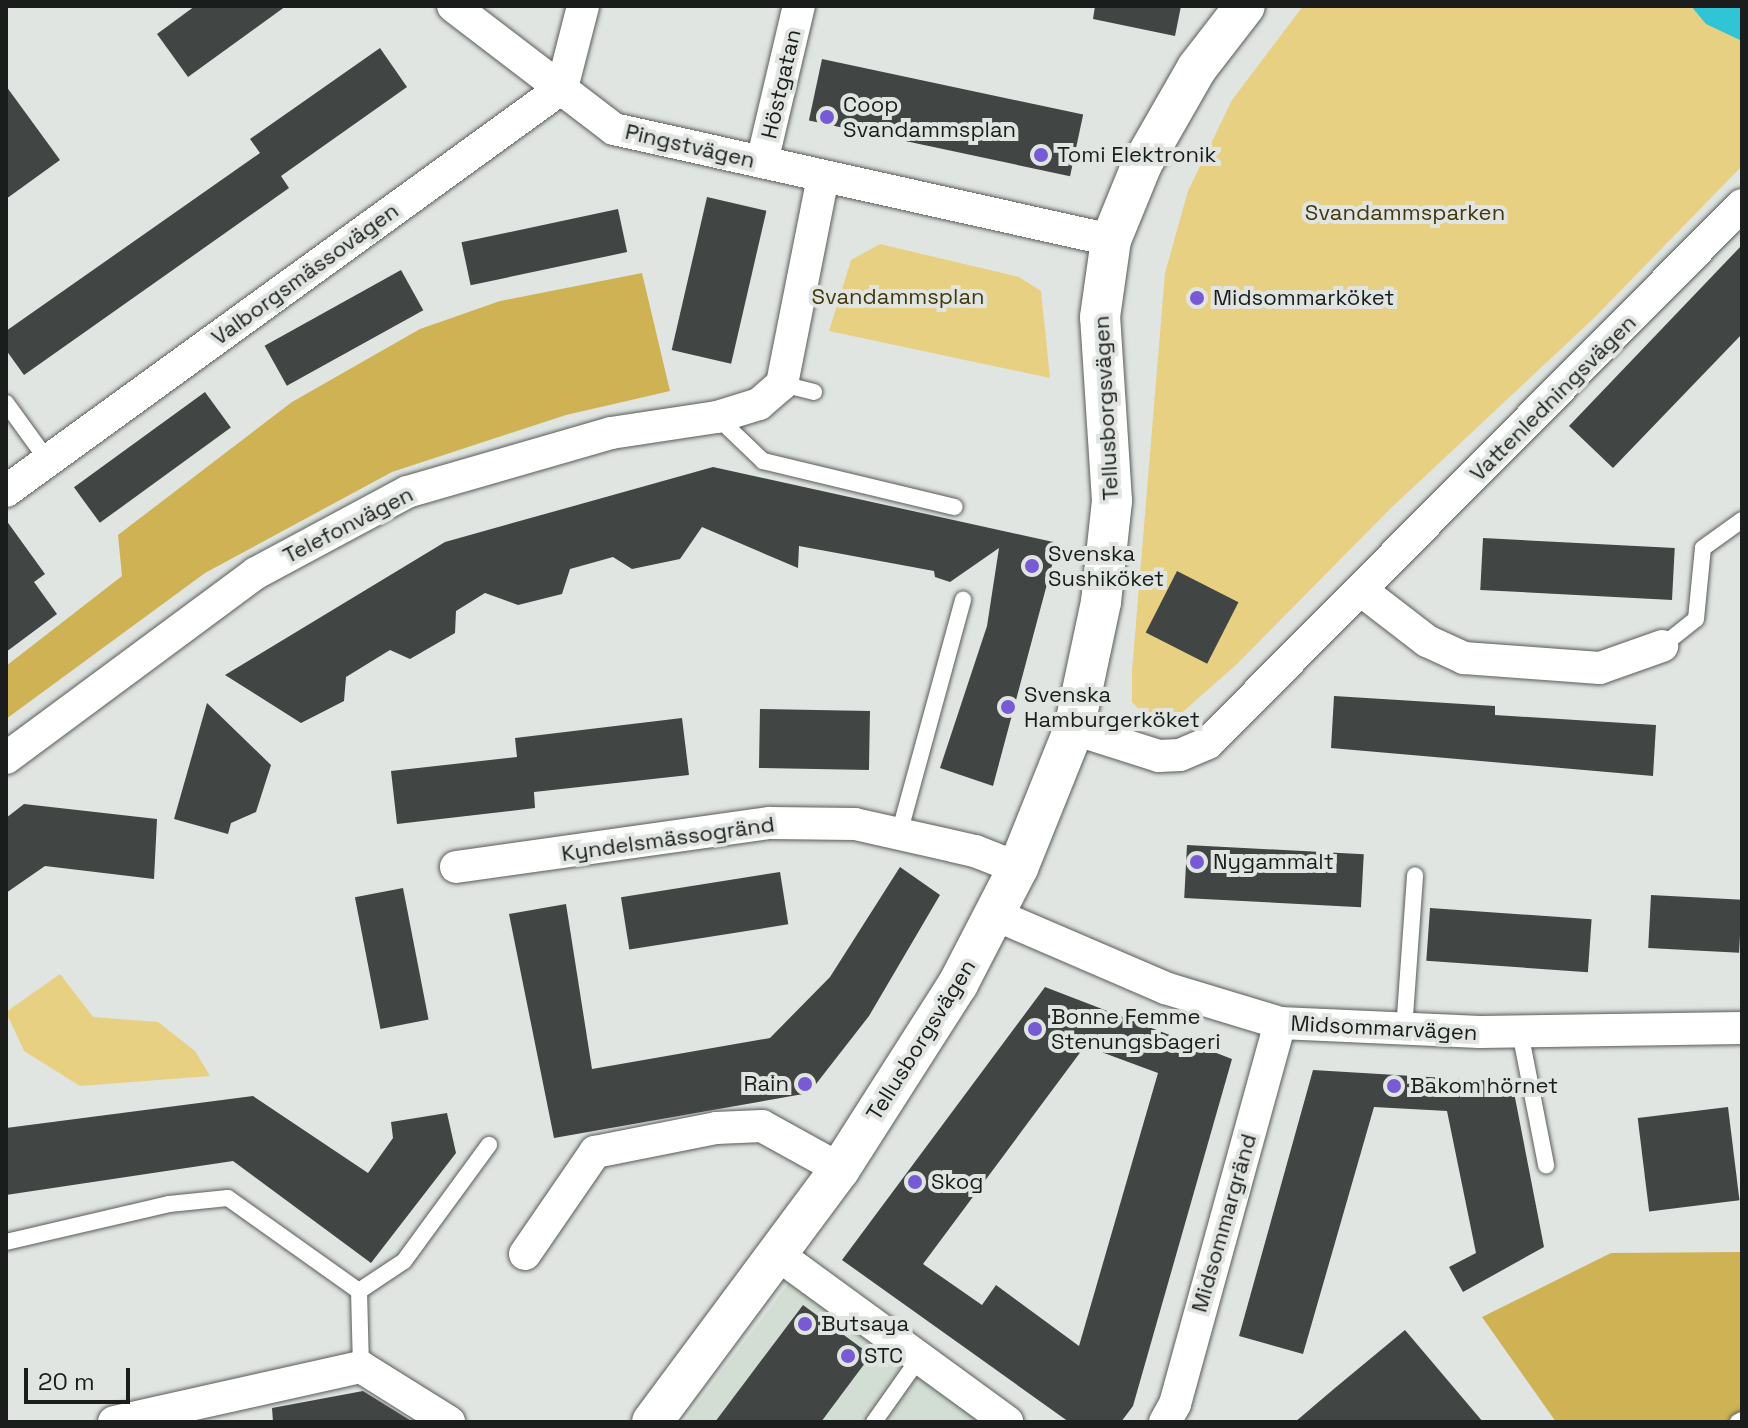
<!DOCTYPE html>
<meta charset="utf-8">
<style>
body{margin:0}
#map{position:relative;width:1748px;height:1428px;overflow:hidden;background:#e0e5e1;font-family:"Space Grotesk",sans-serif}
div>[style]{position:absolute}
.built>*{inset:0;background:#d2ddd3}
.green>*{inset:0;background:#e8d083}
.forest>*{inset:0;background:#cfb253}
.water>*{inset:0;background:#31c4d4}
.building>*{inset:0;background:#414644;transform-origin:0 0}
.roads{filter:drop-shadow(0 0 2px #595d59) drop-shadow(0 0 2px #595d59)}
.service>*{height:16px;margin:-8px;padding:0 8px;transform-origin:8px;border-radius:8px;background:#fff}
.minor>*{height:32px;margin:-16px;padding:0 16px;transform-origin:16px;border-radius:16px;background:#fff}
.tertiary>*{height:40px;margin:-20px;padding:0 20px;transform-origin:20px;border-radius:20px;background:#fff}
.dots>*{width:22px;height:22px;translate:-50% -50%;box-sizing:border-box;border:4px solid #e0e5e1;border-radius:50%}
span{translate:-50% -50%;white-space:nowrap;text-align:center;line-height:1.15;-webkit-text-stroke:8px #e0e5e1;paint-order:stroke}
.street-label{font-size:22px;color:#1b1d1c}
.poi-label{font-size:22px;color:#1b1d1c}
.left{translate:0 -50%;text-align:left}
.right{translate:-100% -50%;text-align:right}
.park-label{font-size:22px;color:#43370e}
.frame{position:absolute;inset:0;border:8px solid #1b1d1c;pointer-events:none}
.scale{position:absolute;left:24px;top:1368px;width:106px;height:36px;box-sizing:border-box;border:4px solid #1b1d1c;border-top:0;padding-left:10px;font-size:24px;line-height:28px;white-space:nowrap;color:#1b1d1c;-webkit-text-stroke:6px #e0e5e1;paint-order:stroke}
</style>
<div id="map">
<div class="built">
<div style="clip-path:polygon(801px 1267px,1009px 1422px,684px 1422px)"></div>
</div>
<div class="green">
<div style="clip-path:polygon(1303px 6px,1742px 6px,1742px 166px,1593px 319px,1391px 508px,1237px 664px,1177px 717px,1145px 716px,1132px 702px,1132px 671px,1165px 273px,1188px 191px,1232px 100px)"></div>
<div style="clip-path:polygon(880px 244px,1019px 277px,1041px 291px,1050px 378px,829px 331px,851px 260px)"></div>
<div style="clip-path:polygon(60px 974px,93px 1017px,158px 1022px,195px 1051px,210px 1076px,80px 1086px,24px 1051px,6px 1012px)"></div>
</div>
<div class="forest">
<div style="clip-path:polygon(642px 273px,670px 391px,566px 415px,392px 472px,205px 573px,6px 719px,6px 666px,122px 576px,118px 535px,292px 402px,420px 329px,500px 301px)"></div>
<div style="clip-path:polygon(1742px 1252px,1742px 1422px,1556px 1422px,1482px 1317px,1611px 1253px)"></div>
</div>
<div class="water">
<div style="clip-path:polygon(1691px 6px,1742px 6px,1742px 41px,1706px 24px)"></div>
</div>
<div class="building">
<div style="clip-path:polygon(195px 6px,286px 6px,188px 77px,157px 34px)"></div>
<div style="clip-path:polygon(1095px 6px,1181px 6px,1175px 36px,1093px 19px)"></div>
<div style="clip-path:polygon(380px 48px,407px 87px,281px 176px,289px 188px,24px 375px,6px 350px,6px 331px,260px 153px,250px 139px)"></div>
<div style="left:822px;top:59px;width:267px;height:63px;rotate:12deg"></div>
<div style="clip-path:polygon(6px 86px,60px 160px,6px 199px)"></div>
<div style="left:707px;top:197px;width:61px;height:157px;rotate:13deg"></div>
<div style="left:618px;top:209px;width:44px;height:160px;rotate:78deg"></div>
<div style="clip-path:polygon(1742px 245px,1742px 334px,1613px 468px,1569px 426px)"></div>
<div style="left:401px;top:270px;width:46px;height:156px;rotate:61deg"></div>
<div style="left:205px;top:392px;width:44px;height:162px;rotate:54deg"></div>
<div style="clip-path:polygon(713px 467px,1058px 543px,993px 786px,940px 768px,987px 626px,999px 548px,950px 582px,935px 577px,934px 571px,799px 546px,798px 568px,702px 527px,680px 559px,632px 569px,613px 557px,570px 569px,562px 594px,518px 605px,485px 593px,456px 611px,455px 633px,410px 659px,390px 650px,346px 677px,344px 701px,301px 723px,225px 675px,445px 542px)"></div>
<div style="clip-path:polygon(6px 520px,45px 574px,34px 582px,57px 614px,6px 652px)"></div>
<div style="left:1483px;top:538px;width:192px;height:52px;rotate:3deg"></div>
<div style="left:1177px;top:571px;width:69px;height:69px;rotate:27deg"></div>
<div style="clip-path:polygon(1334px 696px,1495px 706px,1495px 715px,1656px 725px,1653px 776px,1331px 748px)"></div>
<div style="clip-path:polygon(207px 703px,271px 765px,256px 812px,231px 823px,228px 834px,174px 819px)"></div>
<div style="left:760px;top:709px;width:110px;height:59px;rotate:1deg"></div>
<div style="clip-path:polygon(682px 718px,689px 775px,534px 792px,535px 808px,397px 824px,391px 771px,517px 757px,515px 738px)"></div>
<div style="clip-path:polygon(24px 804px,157px 819px,154px 879px,45px 866px,6px 893px,6px 818px)"></div>
<div style="left:1187px;top:845px;width:177px;height:53px;rotate:3deg"></div>
<div style="clip-path:polygon(900px 867px,940px 895px,869px 1016px,809px 1093px,554px 1138px,509px 914px,566px 904px,592px 1069px,770px 1038px,830px 977px)"></div>
<div style="left:780px;top:872px;width:53px;height:161px;rotate:81deg"></div>
<div style="left:403px;top:888px;width:134px;height:49px;rotate:79deg"></div>
<div style="left:1651px;top:895px;width:91px;height:53px;rotate:3deg"></div>
<div style="left:1430px;top:908px;width:162px;height:53px;rotate:4deg"></div>
<div style="clip-path:polygon(evenodd,1045px 987px,1232px 1059px,1133px 1406px,1121px 1422px,1069px 1422px,842px 1260px,1045px 987px,1085px 1046px,1158px 1073px,1079px 1346px,996px 1285px,982px 1305px,923px 1264px,1085px 1046px)"></div>
<div style="clip-path:polygon(1313px 1070px,1512px 1082px,1544px 1247px,1463px 1292px,1449px 1267px,1476px 1253px,1447px 1111px,1374px 1107px,1303px 1354px,1239px 1336px)"></div>
<div style="clip-path:polygon(253px 1096px,368px 1173px,393px 1138px,391px 1122px,447px 1113px,456px 1153px,371px 1263px,233px 1161px,6px 1195px,6px 1128px)"></div>
<div style="left:1728px;top:1107px;width:94px;height:91px;rotate:83deg"></div>
<div style="clip-path:polygon(803px 1305px,871px 1355px,821px 1422px,715px 1422px)"></div>
<div style="clip-path:polygon(1405px 1330px,1483px 1422px,1295px 1422px,1335px 1388px)"></div>
<div style="clip-path:polygon(363px 1391px,413px 1422px,273px 1422px,272px 1408px)"></div>
</div>
<div class="roads">
<div class="service">
<div style="left:782px;top:384px;width:33px;rotate:14deg"></div>
<div style="left:6px;top:403px;width:72px;rotate:54.1deg"></div>
<div style="left:717px;top:417px;width:64px;rotate:43.7deg"></div>
<div style="left:763px;top:461px;width:197px;rotate:13.5deg"></div>
<div style="left:1662px;top:646px;width:43px;rotate:-38.5deg"></div>
<div style="left:1696px;top:619px;width:71px;rotate:-84.4deg"></div>
<div style="left:1703px;top:548px;width:48px;rotate:-35.7deg"></div>
<div style="left:899px;top:834px;width:243px;rotate:-74.7deg"></div>
<div style="left:1404px;top:1030px;width:155px;rotate:-85.9deg"></div>
<div style="left:1520px;top:1032px;width:136px;rotate:78.9deg"></div>
<div style="left:6px;top:1242px;width:167px;rotate:-13.1deg"></div>
<div style="left:169px;top:1204px;width:59px;rotate:-5.8deg"></div>
<div style="left:228px;top:1198px;width:161px;rotate:35.4deg"></div>
<div style="left:359px;top:1291px;width:54px;rotate:-33.7deg"></div>
<div style="left:404px;top:1261px;width:144px;rotate:-53.8deg"></div>
<div style="left:359px;top:1291px;width:76px;rotate:88.5deg"></div>
<div style="left:874px;top:1422px;width:80px;rotate:-54.7deg"></div>
<div style="left:1738px;top:1422px;width:4px;rotate:-27deg"></div>
</div>
<div class="minor">
<div style="left:453px;top:6px;width:203px;rotate:37.4deg"></div>
<div style="left:614px;top:129px;width:509px;rotate:12.59deg"></div>
<div style="left:562px;top:88px;width:85px;rotate:-75.6deg"></div>
<div style="left:762px;top:162px;width:160px;rotate:-76.7deg"></div>
<div style="left:6px;top:491px;width:687px;rotate:-35.94deg"></div>
<div style="left:1362px;top:591px;width:82px;rotate:37.6deg"></div>
<div style="left:1427px;top:641px;width:41px;rotate:24.7deg"></div>
<div style="left:1464px;top:658px;width:136px;rotate:4.2deg"></div>
<div style="left:1600px;top:668px;width:66px;rotate:-19.5deg"></div>
<div style="left:1074px;top:729px;width:89px;rotate:17.6deg"></div>
<div style="left:1159px;top:756px;width:21px;rotate:-3deg"></div>
<div style="left:1180px;top:755px;width:30px;rotate:-23deg"></div>
<div style="left:1208px;top:743px;width:758px;rotate:-45.21deg"></div>
<div style="left:6px;top:758px;width:311px;rotate:-36.5deg"></div>
<div style="left:256px;top:573px;width:171px;rotate:-28.2deg"></div>
<div style="left:407px;top:492px;width:212px;rotate:-16.1deg"></div>
<div style="left:611px;top:433px;width:107px;rotate:-8.6deg"></div>
<div style="left:717px;top:417px;width:44px;rotate:-17.2deg"></div>
<div style="left:759px;top:404px;width:30px;rotate:-41deg"></div>
<div style="left:782px;top:384px;width:211px;rotate:-78.8deg"></div>
<div style="left:456px;top:867px;width:317px;rotate:-8deg"></div>
<div style="left:770px;top:823px;width:85px;rotate:0.7deg"></div>
<div style="left:855px;top:824px;width:123px;rotate:12.7deg"></div>
<div style="left:975px;top:851px;width:46px;rotate:21.6deg"></div>
<div style="left:998px;top:916px;width:182px;rotate:23.3deg"></div>
<div style="left:1165px;top:988px;width:120px;rotate:16.9deg"></div>
<div style="left:1280px;top:1023px;width:200px;rotate:2.6deg"></div>
<div style="left:1480px;top:1032px;width:262px;rotate:-0.9deg"></div>
<div style="left:525px;top:1254px;width:124px;rotate:-55.5deg"></div>
<div style="left:595px;top:1152px;width:123px;rotate:-11.2deg"></div>
<div style="left:716px;top:1128px;width:46px;rotate:-2.5deg"></div>
<div style="left:762px;top:1126px;width:89px;rotate:28.9deg"></div>
<div style="left:777px;top:1254px;width:285px;rotate:36.1deg"></div>
<div style="left:114px;top:1422px;width:253px;rotate:-12.6deg"></div>
<div style="left:361px;top:1367px;width:104px;rotate:32deg"></div>
<div style="left:1165px;top:1422px;width:21px;rotate:-61deg"></div>
<div style="left:1175px;top:1404px;width:395px;rotate:-74.6deg"></div>
</div>
<div class="tertiary">
<div style="left:652px;top:1422px;width:315px;rotate:-53.4deg"></div>
<div style="left:840px;top:1169px;width:219px;rotate:-57.5deg"></div>
<div style="left:958px;top:984px;width:131px;rotate:-62.7deg"></div>
<div style="left:1018px;top:868px;width:150px;rotate:-68.1deg"></div>
<div style="left:1074px;top:729px;width:130px;rotate:-78deg"></div>
<div style="left:1101px;top:602px;width:102px;rotate:-83.8deg"></div>
<div style="left:1112px;top:501px;width:184px;rotate:-93.7deg"></div>
<div style="left:1100px;top:317px;width:78px;rotate:-81.9deg"></div>
<div style="left:1111px;top:240px;width:82px;rotate:-67.8deg"></div>
<div style="left:1142px;top:164px;width:111px;rotate:-60.2deg"></div>
<div style="left:1197px;top:68px;width:78px;rotate:-52.3deg"></div>
</div>
</div>
<div class="dots">
<div style="left:827px;top:117px;background:#785ad4"></div>
<div style="left:1041px;top:155px;background:#785ad4"></div>
<div style="left:1197px;top:298px;background:#785ad4"></div>
<div style="left:1032px;top:566px;background:#785ad4"></div>
<div style="left:1008px;top:707px;background:#785ad4"></div>
<div style="left:1197px;top:862px;background:#785ad4"></div>
<div style="left:1035px;top:1029px;background:#785ad4"></div>
<div style="left:805px;top:1084px;background:#785ad4"></div>
<div style="left:1394px;top:1086px;background:#785ad4"></div>
<div style="left:915px;top:1182px;background:#785ad4"></div>
<div style="left:805px;top:1324px;background:#785ad4"></div>
<div style="left:848px;top:1356px;background:#785ad4"></div>
</div>
<div class="street-label">
<span style="left:781px;top:84px;rotate:-77deg">Höstgatan</span>
<span style="left:690px;top:146px;rotate:13deg">Pingstvägen</span>
<span style="left:305px;top:274px;rotate:-36deg">Valborgsmässovägen</span>
<span style="left:1553px;top:398px;rotate:-45deg">Vattenledningsvägen</span>
<span style="left:1106px;top:408px;rotate:-93deg">Tellusborgsvägen</span>
<span style="left:348px;top:525px;rotate:-27deg">Telefonvägen</span>
<span style="left:668px;top:839px;rotate:-8deg">Kyndelsmässogränd</span>
<span style="left:1384px;top:1028px;rotate:3deg">Midsommarvägen</span>
<span style="left:921px;top:1040px;rotate:-58deg">Tellusborgsvägen</span>
<span style="left:1224px;top:1223px;rotate:-74deg">Midsommargränd</span>
</div>
<div class="poi-label">
<span class="left" style="left:843px;top:117px">Coop<br>Svandammsplan</span>
<span class="left" style="left:1057px;top:155px">Tomi Elektronik</span>
<span class="left" style="left:1213px;top:298px">Midsommarköket</span>
<span class="left" style="left:1048px;top:566px">Svenska<br>Sushiköket</span>
<span class="left" style="left:1024px;top:707px">Svenska<br>Hamburgerköket</span>
<span class="left" style="left:1213px;top:862px">Nygammalt</span>
<span class="left" style="left:1051px;top:1029px">Bonne Femme<br>Stenungsbageri</span>
<span class="right" style="left:789px;top:1084px">Rain</span>
<span class="left" style="left:1410px;top:1086px">Bakom hörnet</span>
<span class="left" style="left:931px;top:1182px">Skog</span>
<span class="left" style="left:821px;top:1324px">Butsaya</span>
<span class="left" style="left:864px;top:1356px">STC</span>
</div>
<div class="park-label">
<span style="left:1405px;top:213px">Svandammsparken</span>
<span style="left:898px;top:297px">Svandammsplan</span>
</div>
<div class="frame"></div>
<div class="scale">20 m</div>
</div>
